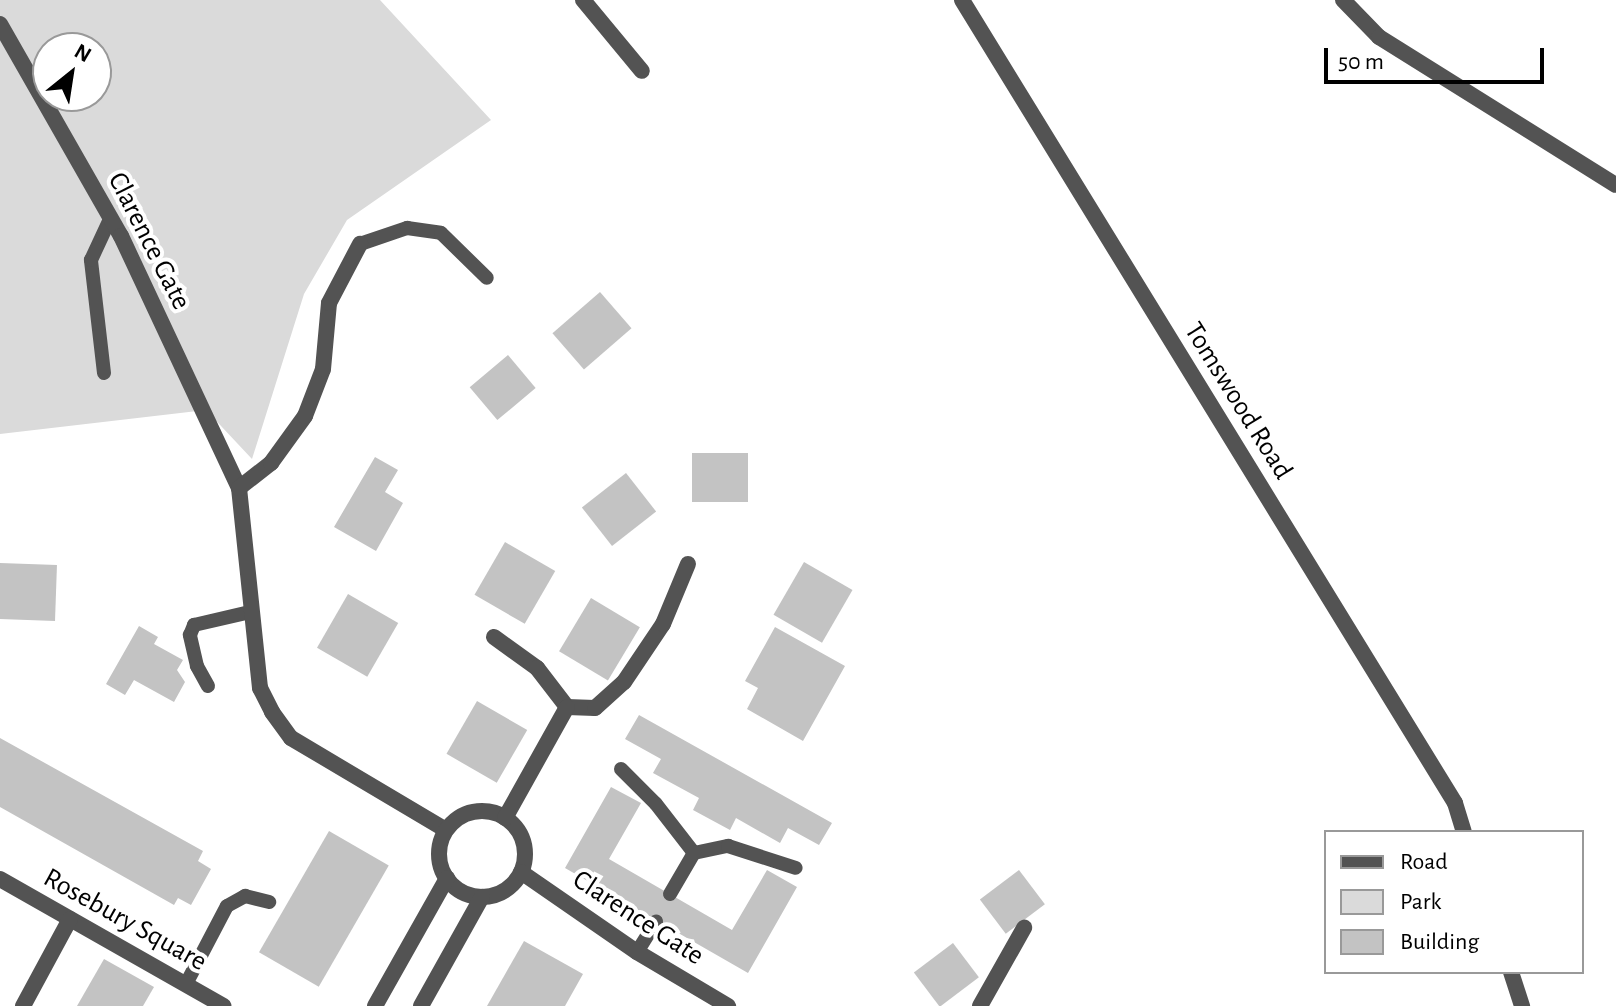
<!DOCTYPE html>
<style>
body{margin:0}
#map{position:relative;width:1616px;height:1006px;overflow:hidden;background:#fff;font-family:"Alegreya Sans",sans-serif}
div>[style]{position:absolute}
.green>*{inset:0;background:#dadada}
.building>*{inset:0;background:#c3c3c3;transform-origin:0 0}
.service>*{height:14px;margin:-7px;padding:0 7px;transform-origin:7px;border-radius:7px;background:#535353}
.minor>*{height:16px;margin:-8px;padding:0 8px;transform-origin:8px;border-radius:8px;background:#535353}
.minor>.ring{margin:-8px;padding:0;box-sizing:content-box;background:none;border:16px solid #535353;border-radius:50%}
.tertiary>*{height:16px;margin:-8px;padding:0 8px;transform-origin:8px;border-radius:8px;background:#535353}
span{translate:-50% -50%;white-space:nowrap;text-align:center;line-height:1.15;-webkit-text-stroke:8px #fff;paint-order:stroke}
.street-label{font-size:28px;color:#000}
.legend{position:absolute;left:1324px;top:830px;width:260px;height:144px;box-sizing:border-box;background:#fff;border:2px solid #999;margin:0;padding:10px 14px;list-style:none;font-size:24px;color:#000}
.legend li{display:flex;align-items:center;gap:16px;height:40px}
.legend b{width:40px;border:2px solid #999}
.north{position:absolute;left:32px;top:32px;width:80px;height:80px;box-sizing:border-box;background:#fff;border:2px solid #999;border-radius:50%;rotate:30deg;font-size:22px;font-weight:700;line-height:32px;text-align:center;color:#000}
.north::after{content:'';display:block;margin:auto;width:28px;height:36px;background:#000;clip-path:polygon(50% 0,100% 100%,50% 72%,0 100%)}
.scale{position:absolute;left:1324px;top:48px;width:220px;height:36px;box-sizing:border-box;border:4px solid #000;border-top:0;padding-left:10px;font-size:24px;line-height:28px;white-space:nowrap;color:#000;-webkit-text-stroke:6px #fff;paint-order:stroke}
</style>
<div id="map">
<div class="green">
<div style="clip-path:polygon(evenodd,0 0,380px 0,491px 120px,347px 220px,304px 294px,252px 459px,206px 410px,0 434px,0 0,48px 48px,96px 48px,96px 96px,48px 96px,48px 48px)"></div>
</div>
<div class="building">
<div style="left:600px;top:292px;width:48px;height:63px;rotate:49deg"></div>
<div style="left:508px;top:355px;width:43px;height:50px;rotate:50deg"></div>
<div style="left:692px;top:453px;width:56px;height:49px"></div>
<div style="clip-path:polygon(375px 457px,398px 470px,385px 492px,403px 503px,376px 551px,334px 527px)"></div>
<div style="left:626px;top:473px;width:49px;height:56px;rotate:52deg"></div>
<div style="left:505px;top:542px;width:58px;height:61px;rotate:30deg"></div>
<div style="left:804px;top:562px;width:56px;height:61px;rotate:30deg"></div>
<div style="left:0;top:563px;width:57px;height:56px;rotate:2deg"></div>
<div style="left:348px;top:594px;width:58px;height:62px;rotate:30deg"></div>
<div style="left:591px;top:598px;width:57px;height:62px;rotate:31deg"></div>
<div style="clip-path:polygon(139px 626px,158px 637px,154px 644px,183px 660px,177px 670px,185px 682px,174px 702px,134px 680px,125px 695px,106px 684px)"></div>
<div style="clip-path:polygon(775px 627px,845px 666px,803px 741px,747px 709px,758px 688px,745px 681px)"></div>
<div style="left:477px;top:701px;width:58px;height:61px;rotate:30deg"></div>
<div style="clip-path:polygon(639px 715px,832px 823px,819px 845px,788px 828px,780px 843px,736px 818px,730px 830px,693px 810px,699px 798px,653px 773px,661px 759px,625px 739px)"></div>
<div style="clip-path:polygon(0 738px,203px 851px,198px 861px,211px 869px,191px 905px,178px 898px,174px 905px,0 807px)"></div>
<div style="clip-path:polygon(611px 787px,641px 803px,609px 859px,732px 930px,767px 870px,797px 887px,748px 973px,565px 868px)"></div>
<div style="left:329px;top:831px;width:69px;height:140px;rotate:30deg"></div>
<div style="left:1019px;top:870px;width:43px;height:49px;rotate:53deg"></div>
<div style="clip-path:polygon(524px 941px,583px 974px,565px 1006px,487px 1006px)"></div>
<div style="left:953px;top:943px;width:43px;height:49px;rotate:53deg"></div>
<div style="clip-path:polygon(104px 959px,154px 987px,143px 1006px,77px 1006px)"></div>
</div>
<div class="service">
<div style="left:360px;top:244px;width:50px;rotate:-18.8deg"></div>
<div style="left:407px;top:228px;width:34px;rotate:8deg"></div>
<div style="left:441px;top:233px;width:64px;rotate:44.4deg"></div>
<div style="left:104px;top:373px;width:114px;rotate:-96.6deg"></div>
<div style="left:91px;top:260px;width:45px;rotate:-65.1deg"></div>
<div style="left:208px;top:686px;width:23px;rotate:-119deg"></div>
<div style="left:197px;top:666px;width:32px;rotate:-103deg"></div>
<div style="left:190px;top:635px;width:11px;rotate:-68deg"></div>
<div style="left:194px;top:625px;width:57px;rotate:-13.1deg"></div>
<div style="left:621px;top:769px;width:49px;rotate:45deg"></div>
<div style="left:656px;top:804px;width:62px;rotate:52.2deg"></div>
<div style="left:694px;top:853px;width:35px;rotate:-12deg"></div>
<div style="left:728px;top:846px;width:71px;rotate:17.9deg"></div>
<div style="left:670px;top:894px;width:48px;rotate:-59.7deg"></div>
<div style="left:637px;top:952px;width:36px;rotate:-58deg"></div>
<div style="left:186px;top:984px;width:88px;rotate:-62.3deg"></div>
<div style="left:227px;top:906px;width:21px;rotate:-29deg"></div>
<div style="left:245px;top:896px;width:25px;rotate:14deg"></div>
</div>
<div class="minor">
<div style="left:583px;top:0;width:92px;rotate:50.3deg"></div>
<div style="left:1343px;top:0;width:52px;rotate:45.8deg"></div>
<div style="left:1379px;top:37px;width:279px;rotate:32deg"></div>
<div style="left:0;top:24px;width:244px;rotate:60.3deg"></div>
<div style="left:121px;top:236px;width:278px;rotate:64.9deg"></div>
<div style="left:239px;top:488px;width:201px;rotate:84deg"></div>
<div style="left:260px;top:688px;width:27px;rotate:63deg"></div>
<div style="left:272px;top:712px;width:32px;rotate:54deg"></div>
<div style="left:291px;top:738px;width:180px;rotate:30.7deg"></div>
<div style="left:239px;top:488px;width:41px;rotate:-38deg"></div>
<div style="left:271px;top:463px;width:58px;rotate:-54.1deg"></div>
<div style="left:305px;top:416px;width:50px;rotate:-69deg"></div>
<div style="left:323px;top:369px;width:66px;rotate:-84.8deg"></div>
<div style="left:329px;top:303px;width:67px;rotate:-62.3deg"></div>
<div style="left:494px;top:637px;width:53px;rotate:35.8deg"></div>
<div style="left:537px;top:668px;width:49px;rotate:52.4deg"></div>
<div style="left:567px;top:707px;width:28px;rotate:2deg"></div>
<div style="left:595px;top:708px;width:39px;rotate:-42deg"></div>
<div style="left:624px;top:682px;width:70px;rotate:-56.1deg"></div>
<div style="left:663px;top:624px;width:65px;rotate:-67.4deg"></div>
<div class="ring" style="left:439px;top:811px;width:70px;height:70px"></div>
<div style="left:505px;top:818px;width:127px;rotate:-60.8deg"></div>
<div style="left:521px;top:872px;width:141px;rotate:34.6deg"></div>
<div style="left:637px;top:952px;width:106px;rotate:30.7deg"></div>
<div style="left:0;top:879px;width:257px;rotate:29.6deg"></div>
<div style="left:23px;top:1006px;width:99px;rotate:-61.6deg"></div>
<div style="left:375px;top:1006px;width:147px;rotate:-60.6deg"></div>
<div style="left:421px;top:1006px;width:125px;rotate:-60.8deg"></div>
<div style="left:980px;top:1006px;width:90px;rotate:-60.6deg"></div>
</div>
<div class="tertiary">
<div style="left:962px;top:0;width:942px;rotate:58.45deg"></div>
<div style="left:1455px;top:803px;width:30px;rotate:73deg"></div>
<div style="left:1511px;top:972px;width:36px;rotate:72deg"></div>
</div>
<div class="street-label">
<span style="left:149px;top:241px;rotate:63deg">Clarence Gate</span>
<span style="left:1238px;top:401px;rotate:58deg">Tomswood Road</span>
<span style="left:638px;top:918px;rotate:33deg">Clarence Gate</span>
<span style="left:125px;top:920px;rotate:29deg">Rosebury Square</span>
</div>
<ul class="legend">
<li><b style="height:10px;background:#535353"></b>Road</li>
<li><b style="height:22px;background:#dadada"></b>Park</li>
<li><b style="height:22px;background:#c3c3c3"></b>Building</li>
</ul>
<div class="north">N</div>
<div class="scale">50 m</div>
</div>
